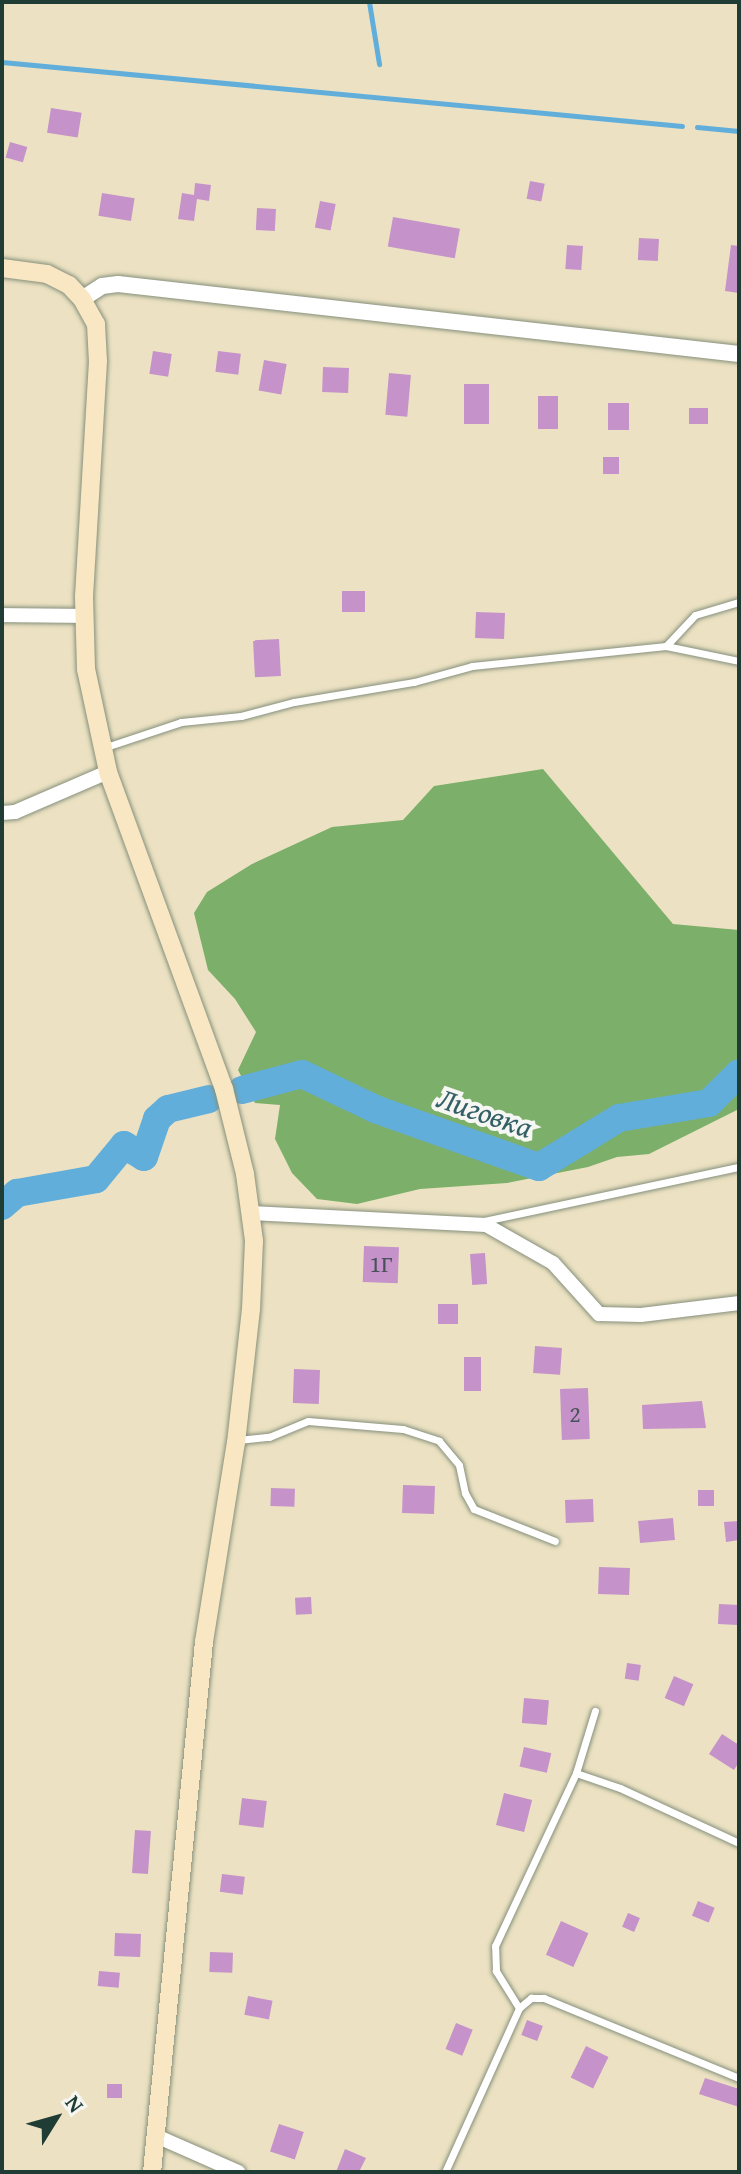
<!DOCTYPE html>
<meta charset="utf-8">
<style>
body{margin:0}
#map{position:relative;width:741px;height:2174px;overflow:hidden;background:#ece2c3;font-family:"Gentium Book Plus",serif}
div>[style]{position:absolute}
.forest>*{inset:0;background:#7baf6a}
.stream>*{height:5px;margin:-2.5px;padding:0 2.5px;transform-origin:2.5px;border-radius:2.5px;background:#62aedb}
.river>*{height:28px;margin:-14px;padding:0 14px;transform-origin:14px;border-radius:14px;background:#62aedb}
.building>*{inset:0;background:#c592c9;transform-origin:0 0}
.roads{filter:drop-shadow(0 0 2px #86907c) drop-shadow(0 0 2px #86907c)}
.service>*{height:7px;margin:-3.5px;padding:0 3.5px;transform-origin:3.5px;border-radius:3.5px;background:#fff}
.minor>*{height:14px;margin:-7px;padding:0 7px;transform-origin:7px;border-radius:7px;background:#fff}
.tertiary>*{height:16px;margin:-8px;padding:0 8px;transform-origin:8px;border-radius:8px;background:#fff}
.secondary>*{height:18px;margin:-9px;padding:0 9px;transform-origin:9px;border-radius:9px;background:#f9e7c3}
span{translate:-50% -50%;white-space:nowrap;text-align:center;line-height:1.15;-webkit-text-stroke:8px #f6f6f2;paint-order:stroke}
.number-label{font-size:24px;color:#485259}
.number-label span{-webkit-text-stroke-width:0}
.water-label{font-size:30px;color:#335f66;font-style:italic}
.frame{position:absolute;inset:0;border:4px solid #1f3d34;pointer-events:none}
.north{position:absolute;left:16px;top:2078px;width:80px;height:80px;-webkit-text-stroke:6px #f6f6f2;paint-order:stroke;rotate:53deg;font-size:22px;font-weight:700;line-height:32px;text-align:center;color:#1f3d34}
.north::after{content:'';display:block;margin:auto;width:28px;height:36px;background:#1f3d34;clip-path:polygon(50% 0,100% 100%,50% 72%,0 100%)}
</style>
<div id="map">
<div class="forest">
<div style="clip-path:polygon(543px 769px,673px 924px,739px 930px,739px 1109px,649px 1154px,617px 1157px,588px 1167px,507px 1183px,420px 1189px,357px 1204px,317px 1199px,292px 1173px,275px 1139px,280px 1105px,255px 1103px,238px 1070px,256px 1032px,235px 999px,208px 970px,194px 913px,207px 892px,252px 864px,332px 827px,403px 820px,434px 786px)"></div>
</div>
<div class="stream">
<div style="left:369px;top:2px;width:63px;rotate:80.8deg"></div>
<div style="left:2px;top:62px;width:683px;rotate:5.38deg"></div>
<div style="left:697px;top:127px;width:42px;rotate:5.4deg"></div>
</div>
<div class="river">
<div style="left:242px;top:1090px;width:62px;rotate:-14.9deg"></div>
<div style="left:302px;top:1074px;width:81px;rotate:25.6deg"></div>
<div style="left:375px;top:1109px;width:174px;rotate:19.5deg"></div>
<div style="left:539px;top:1167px;width:94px;rotate:-31.5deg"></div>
<div style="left:619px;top:1118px;width:91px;rotate:-9.5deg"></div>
<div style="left:709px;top:1103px;width:42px;rotate:-45deg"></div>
<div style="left:2px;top:1206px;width:20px;rotate:-41deg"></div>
<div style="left:17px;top:1193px;width:80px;rotate:-10deg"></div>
<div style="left:96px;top:1179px;width:44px;rotate:-50.5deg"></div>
<div style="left:124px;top:1145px;width:23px;rotate:31deg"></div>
<div style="left:144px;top:1157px;width:40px;rotate:-71.1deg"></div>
<div style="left:157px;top:1119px;width:15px;rotate:-42deg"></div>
<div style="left:168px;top:1109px;width:42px;rotate:-13.7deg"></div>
</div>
<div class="building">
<div style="left:51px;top:108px;width:31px;height:25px;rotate:9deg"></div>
<div style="left:10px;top:142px;width:18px;height:16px;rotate:16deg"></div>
<div style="left:530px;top:181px;width:15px;height:18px;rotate:11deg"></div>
<div style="clip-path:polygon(195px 183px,211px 185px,209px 201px,197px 199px,194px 221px,178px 219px,182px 193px,194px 195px)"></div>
<div style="left:102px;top:193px;width:33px;height:23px;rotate:9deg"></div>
<div style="left:320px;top:201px;width:16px;height:27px;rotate:11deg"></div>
<div style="left:257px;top:208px;width:19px;height:22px;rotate:3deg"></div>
<div style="left:393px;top:217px;width:68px;height:30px;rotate:10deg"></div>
<div style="left:639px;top:238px;width:20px;height:22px;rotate:3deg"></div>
<div style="left:567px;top:245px;width:16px;height:24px;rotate:4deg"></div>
<div style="clip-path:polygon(731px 245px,739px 246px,739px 293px,725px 291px)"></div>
<div style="left:153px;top:351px;width:19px;height:23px;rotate:9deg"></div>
<div style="left:218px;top:351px;width:23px;height:21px;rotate:7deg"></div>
<div style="left:264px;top:360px;width:23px;height:31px;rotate:10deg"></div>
<div style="left:323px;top:367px;width:26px;height:25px;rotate:2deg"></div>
<div style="left:389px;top:373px;width:22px;height:42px;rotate:5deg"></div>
<div style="left:464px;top:384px;width:25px;height:40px"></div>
<div style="left:538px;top:396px;width:20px;height:33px"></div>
<div style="left:608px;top:403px;width:21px;height:27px"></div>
<div style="left:689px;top:408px;width:19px;height:16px"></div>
<div style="left:603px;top:457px;width:16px;height:17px"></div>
<div style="left:342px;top:591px;width:23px;height:21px"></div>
<div style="left:476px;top:612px;width:29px;height:26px;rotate:2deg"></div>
<div style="left:279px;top:639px;width:37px;height:26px;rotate:87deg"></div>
<div style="left:364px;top:1246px;width:35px;height:36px;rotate:2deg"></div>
<div style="left:485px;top:1253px;width:31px;height:15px;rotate:86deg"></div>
<div style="left:458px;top:1304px;width:20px;height:20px;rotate:90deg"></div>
<div style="left:535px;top:1346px;width:27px;height:27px;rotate:4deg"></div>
<div style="left:464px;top:1357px;width:17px;height:34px"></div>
<div style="left:294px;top:1369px;width:26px;height:34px;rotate:2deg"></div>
<div style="left:588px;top:1388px;width:51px;height:28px;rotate:88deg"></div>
<div style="clip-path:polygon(702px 1401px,706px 1428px,643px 1429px,642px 1405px)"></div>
<div style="left:403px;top:1485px;width:32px;height:28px;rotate:2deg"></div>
<div style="left:271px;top:1488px;width:24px;height:18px;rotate:2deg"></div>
<div style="left:698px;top:1490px;width:16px;height:16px"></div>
<div style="left:593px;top:1499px;width:23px;height:28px;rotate:88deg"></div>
<div style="left:673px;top:1518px;width:22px;height:35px;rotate:85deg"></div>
<div style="clip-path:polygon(739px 1521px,739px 1540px,726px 1542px,724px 1522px)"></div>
<div style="left:599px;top:1567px;width:31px;height:27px;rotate:2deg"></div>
<div style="left:311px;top:1597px;width:17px;height:16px;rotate:87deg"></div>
<div style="left:719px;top:1604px;width:20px;height:20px;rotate:3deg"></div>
<div style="left:627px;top:1663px;width:14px;height:16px;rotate:8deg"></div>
<div style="left:674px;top:1676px;width:21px;height:24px;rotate:23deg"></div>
<div style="left:524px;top:1698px;width:25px;height:25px;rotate:5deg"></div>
<div style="clip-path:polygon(722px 1734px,739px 1745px,739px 1762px,734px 1770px,709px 1754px)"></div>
<div style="left:524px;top:1747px;width:28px;height:20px;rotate:13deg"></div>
<div style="left:504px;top:1793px;width:29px;height:33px;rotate:14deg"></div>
<div style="left:242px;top:1798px;width:25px;height:27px;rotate:7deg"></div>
<div style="left:135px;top:1830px;width:16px;height:43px;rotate:4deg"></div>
<div style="left:222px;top:1874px;width:23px;height:18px;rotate:7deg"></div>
<div style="left:698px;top:1901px;width:18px;height:16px;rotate:22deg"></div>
<div style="left:628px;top:1913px;width:13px;height:15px;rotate:23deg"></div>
<div style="left:561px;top:1921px;width:30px;height:37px;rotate:24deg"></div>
<div style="left:115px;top:1933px;width:26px;height:23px;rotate:2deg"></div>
<div style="left:210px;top:1952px;width:23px;height:20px;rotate:2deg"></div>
<div style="left:99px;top:1971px;width:21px;height:15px;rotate:5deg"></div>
<div style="left:248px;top:1996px;width:25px;height:19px;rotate:11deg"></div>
<div style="left:527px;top:2020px;width:17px;height:16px;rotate:21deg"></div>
<div style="left:456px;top:2023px;width:18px;height:28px;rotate:22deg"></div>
<div style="left:586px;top:2046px;width:25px;height:35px;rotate:26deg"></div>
<div style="clip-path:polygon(705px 2078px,739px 2089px,739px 2107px,699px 2094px)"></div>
<div style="left:122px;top:2084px;width:14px;height:15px;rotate:90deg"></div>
<div style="left:279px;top:2124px;width:26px;height:29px;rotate:18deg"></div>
<div style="clip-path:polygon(345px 2149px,366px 2158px,359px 2172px,336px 2172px)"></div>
</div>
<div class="roads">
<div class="service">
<div style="left:666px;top:646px;width:42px;rotate:-46.9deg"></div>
<div style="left:695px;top:615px;width:46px;rotate:-16.5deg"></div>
<div style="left:106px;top:747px;width:79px;rotate:-18.4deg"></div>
<div style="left:181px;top:722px;width:60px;rotate:-5.7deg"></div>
<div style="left:241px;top:716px;width:55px;rotate:-14.8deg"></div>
<div style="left:294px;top:702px;width:122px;rotate:-9.5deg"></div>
<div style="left:414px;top:682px;width:60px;rotate:-15.4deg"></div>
<div style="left:472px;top:666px;width:195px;rotate:-5.9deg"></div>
<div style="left:666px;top:646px;width:75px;rotate:11.6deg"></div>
<div style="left:484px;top:1221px;width:261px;rotate:-12deg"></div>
<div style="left:238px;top:1440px;width:31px;rotate:-6deg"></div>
<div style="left:269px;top:1437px;width:42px;rotate:-22.3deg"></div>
<div style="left:308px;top:1421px;width:95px;rotate:4.8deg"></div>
<div style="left:403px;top:1429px;width:38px;rotate:18deg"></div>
<div style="left:439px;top:1441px;width:31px;rotate:50deg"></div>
<div style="left:459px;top:1465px;width:29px;rotate:78deg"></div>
<div style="left:465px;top:1493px;width:18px;rotate:61deg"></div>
<div style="left:474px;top:1509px;width:87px;rotate:21.6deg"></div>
<div style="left:576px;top:1773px;width:46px;rotate:18.8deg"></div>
<div style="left:620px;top:1788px;width:131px;rotate:24.8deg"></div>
<div style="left:519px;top:2008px;width:44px;rotate:-121.9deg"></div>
<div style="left:496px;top:1971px;width:25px;rotate:-92deg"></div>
<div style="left:495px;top:1946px;width:191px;rotate:-64.9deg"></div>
<div style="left:576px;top:1773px;width:65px;rotate:-73deg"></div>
<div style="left:445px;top:2172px;width:180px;rotate:-65.7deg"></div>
<div style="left:519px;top:2008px;width:16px;rotate:-40deg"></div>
<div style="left:531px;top:1998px;width:13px"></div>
<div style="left:544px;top:1998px;width:211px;rotate:22.3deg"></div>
</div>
<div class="minor">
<div style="left:2px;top:615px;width:82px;rotate:0.7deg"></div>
<div style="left:2px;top:813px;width:13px;rotate:-4deg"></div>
<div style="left:15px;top:812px;width:101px;rotate:-23.3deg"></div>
<div style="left:251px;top:1213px;width:235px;rotate:2.9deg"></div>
<div style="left:486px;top:1225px;width:77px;rotate:29.6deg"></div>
<div style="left:553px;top:1263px;width:69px;rotate:48deg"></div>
<div style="left:599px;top:1314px;width:42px;rotate:1.4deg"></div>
<div style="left:641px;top:1315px;width:99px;rotate:-7deg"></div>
<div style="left:156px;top:2136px;width:90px;rotate:23.7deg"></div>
</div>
<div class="tertiary">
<div style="left:82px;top:299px;width:24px;rotate:-33deg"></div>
<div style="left:102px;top:286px;width:16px;rotate:-7deg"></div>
<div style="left:118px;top:284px;width:625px;rotate:6.43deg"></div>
</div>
<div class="secondary">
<div style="left:2px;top:268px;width:45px;rotate:7.6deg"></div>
<div style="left:47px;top:274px;width:25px;rotate:27deg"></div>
<div style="left:69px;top:285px;width:19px;rotate:47deg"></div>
<div style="left:82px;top:299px;width:29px;rotate:61deg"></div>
<div style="left:96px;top:324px;width:37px;rotate:87deg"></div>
<div style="left:98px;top:361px;width:236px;rotate:93.4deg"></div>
<div style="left:84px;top:597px;width:72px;rotate:88.4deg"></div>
<div style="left:86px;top:669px;width:105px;rotate:77.9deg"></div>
<div style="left:108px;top:772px;width:338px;rotate:69.9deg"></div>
<div style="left:224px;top:1089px;width:88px;rotate:76.1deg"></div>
<div style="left:245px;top:1174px;width:68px;rotate:82.3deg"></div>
<div style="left:254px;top:1241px;width:68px;rotate:92.5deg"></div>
<div style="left:251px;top:1309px;width:134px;rotate:96.4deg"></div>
<div style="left:236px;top:1442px;width:203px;rotate:99.1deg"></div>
<div style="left:204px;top:1642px;width:533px;rotate:95.6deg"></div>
</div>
</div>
<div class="number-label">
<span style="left:381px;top:1264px">1Г</span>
<span style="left:575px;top:1414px">2</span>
</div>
<div class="water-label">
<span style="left:485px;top:1112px;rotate:19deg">Лиговка</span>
</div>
<div class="frame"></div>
<div class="north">N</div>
</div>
